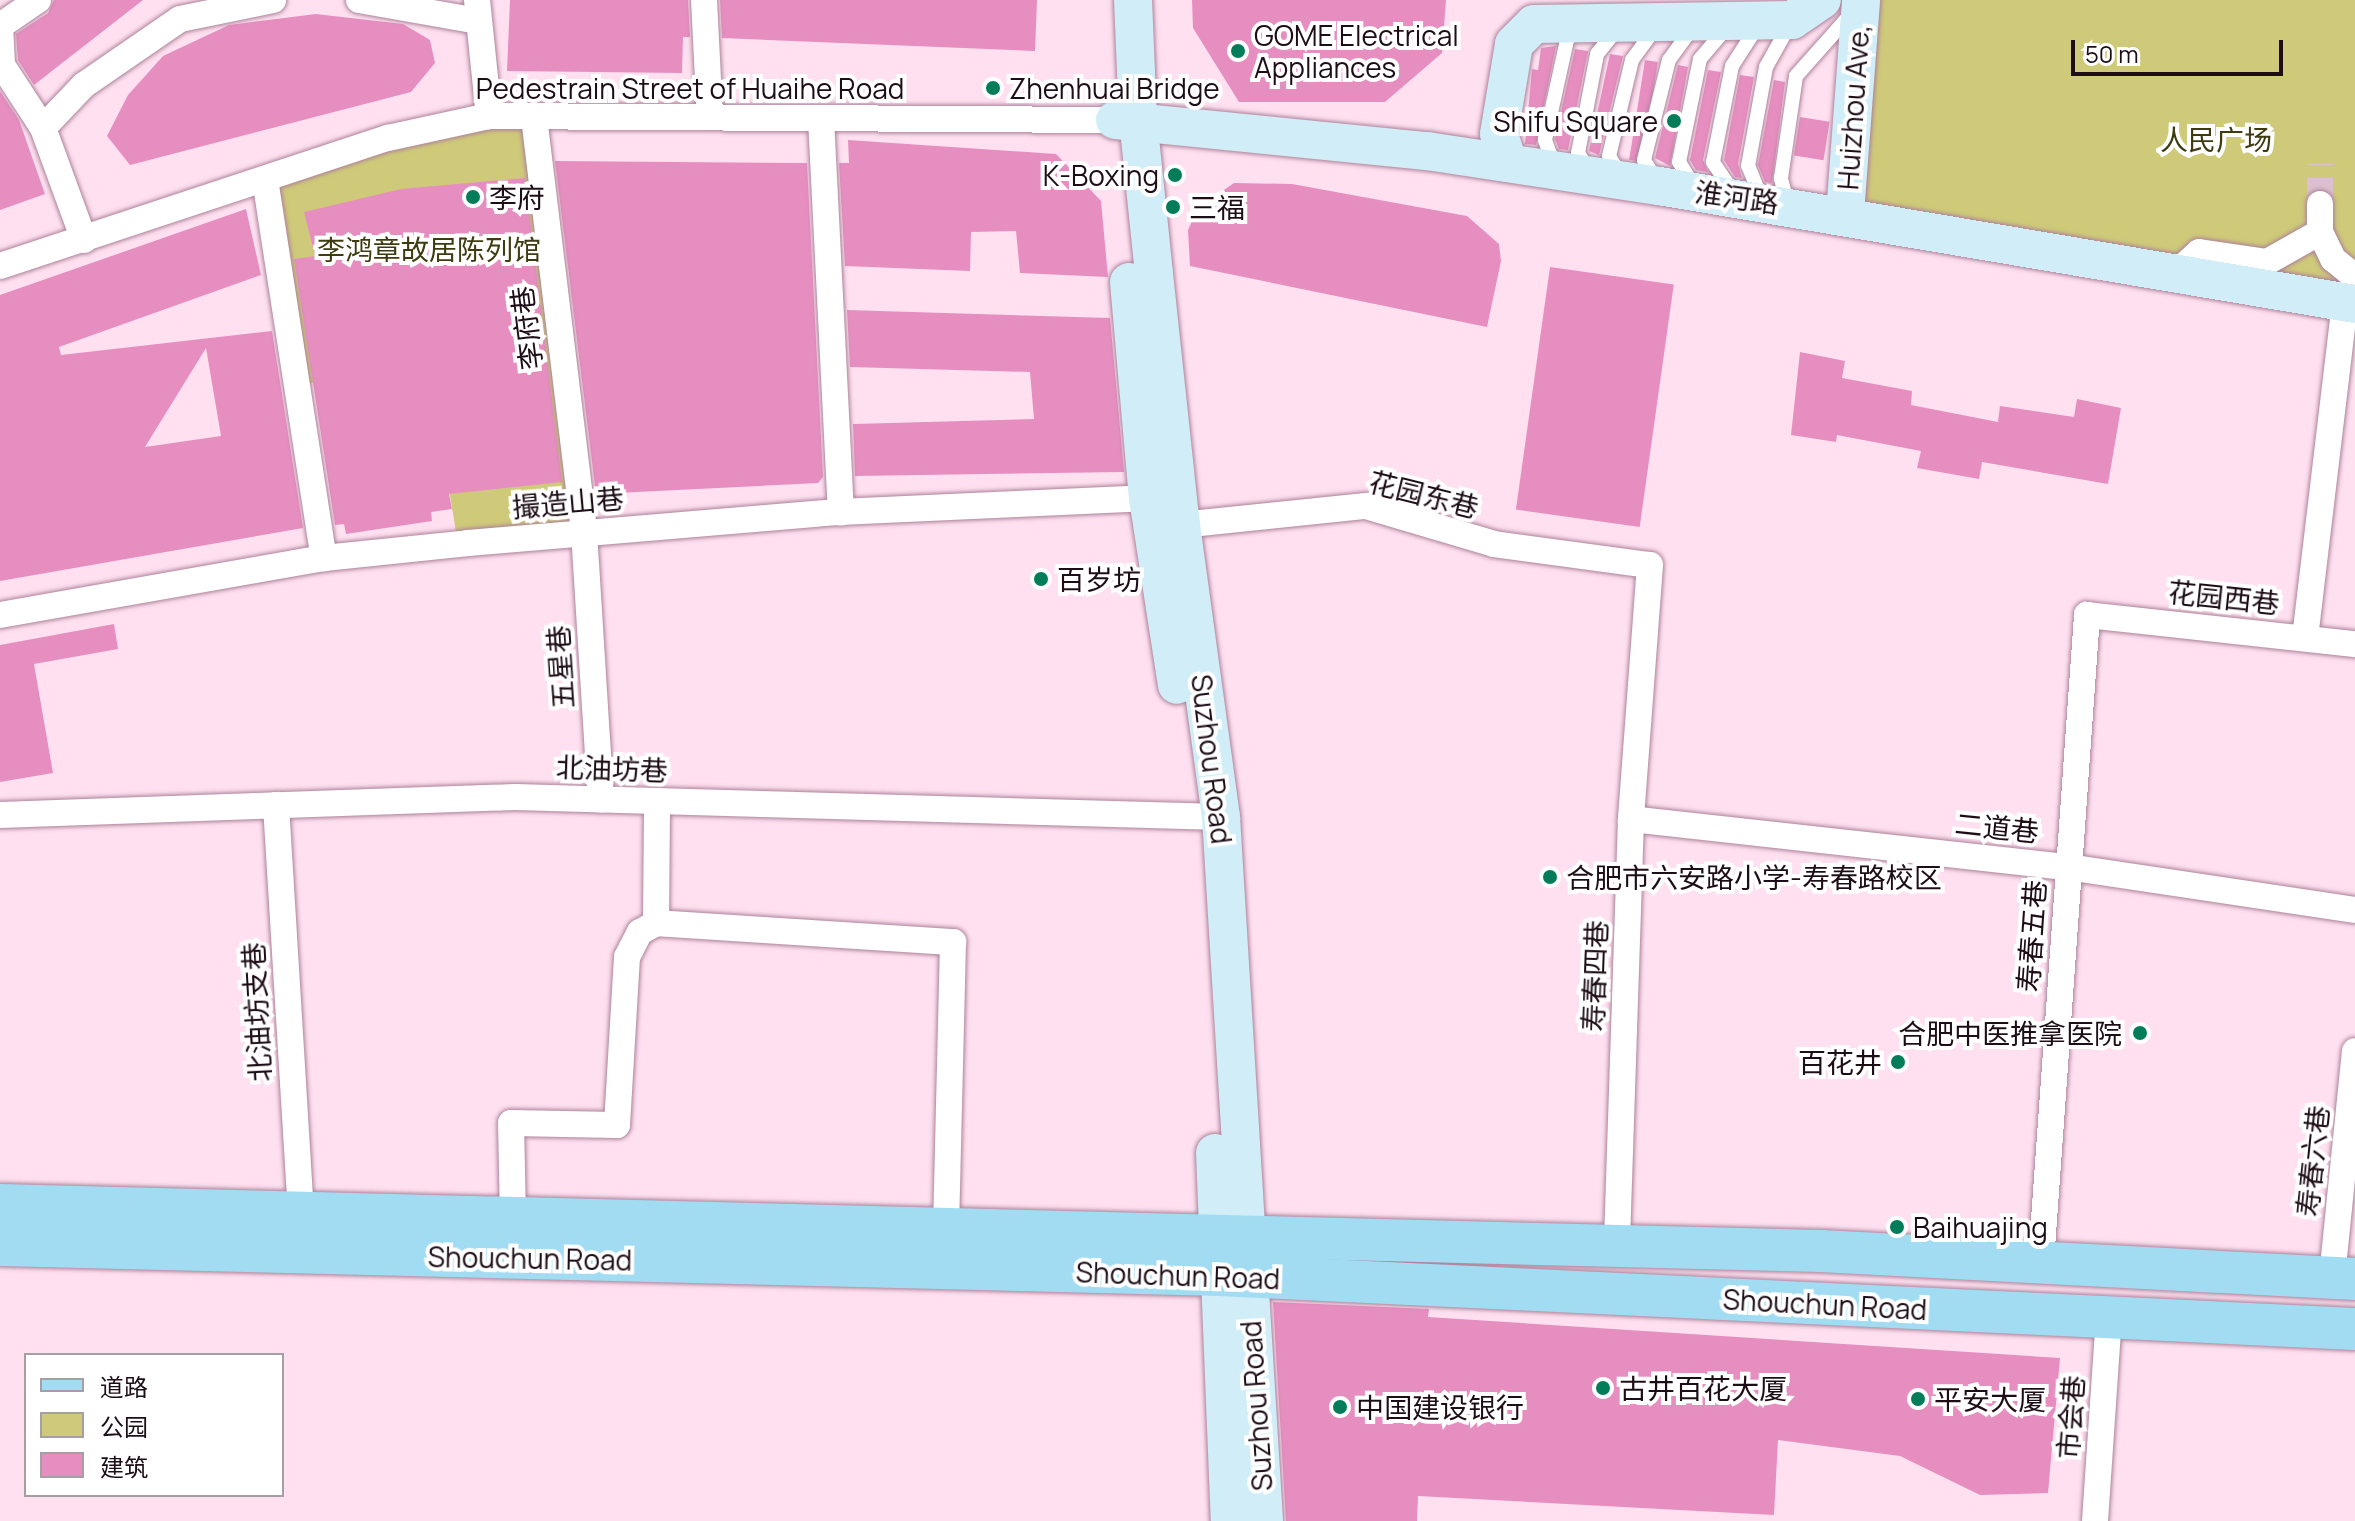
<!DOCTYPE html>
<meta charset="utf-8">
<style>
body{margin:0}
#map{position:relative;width:2355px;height:1521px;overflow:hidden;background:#fee0f0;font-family:Manrope,"Noto Sans SC",sans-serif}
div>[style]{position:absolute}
.green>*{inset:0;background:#cfca79}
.building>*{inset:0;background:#e78ec1;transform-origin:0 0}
.street-tunnel>*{height:26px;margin-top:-13px;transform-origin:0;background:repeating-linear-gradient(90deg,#dcc0cf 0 26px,transparent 0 39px)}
.roads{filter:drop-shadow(0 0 2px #ae829a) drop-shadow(0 0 2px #ae829a)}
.lane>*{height:14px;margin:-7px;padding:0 7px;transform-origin:7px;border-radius:7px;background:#fff}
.street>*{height:26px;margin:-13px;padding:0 13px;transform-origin:13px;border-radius:13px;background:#fff}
.secondary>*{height:38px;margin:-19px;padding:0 19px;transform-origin:19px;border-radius:19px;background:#d0edf8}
.primary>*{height:42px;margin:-21px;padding:0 21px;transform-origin:21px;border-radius:21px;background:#a1dcf2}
.dots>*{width:22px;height:22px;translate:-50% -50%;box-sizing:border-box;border:4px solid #fff;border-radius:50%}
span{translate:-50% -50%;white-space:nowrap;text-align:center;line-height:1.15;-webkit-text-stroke:8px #fff;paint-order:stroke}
.poi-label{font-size:28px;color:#1d0d16}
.left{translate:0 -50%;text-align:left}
.right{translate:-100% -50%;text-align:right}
.street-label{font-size:28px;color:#1d0d16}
.park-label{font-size:28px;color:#3e3b10}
.legend{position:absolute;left:24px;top:1353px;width:260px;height:144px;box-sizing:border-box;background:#fff;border:2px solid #a59ea2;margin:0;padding:10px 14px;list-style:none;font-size:24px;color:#1d0d16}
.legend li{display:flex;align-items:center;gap:16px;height:40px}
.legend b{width:40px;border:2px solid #a59ea2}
.scale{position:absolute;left:2071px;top:40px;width:212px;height:36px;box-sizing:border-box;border:4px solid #1d0d16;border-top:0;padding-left:10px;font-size:24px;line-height:28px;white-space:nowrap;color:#1d0d16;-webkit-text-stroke:6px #fff;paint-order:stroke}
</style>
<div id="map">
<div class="green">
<div style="clip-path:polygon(1861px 0,2355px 0,2355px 304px,1845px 214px)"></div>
<div style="clip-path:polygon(534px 117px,584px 532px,458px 544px,429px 368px,297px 385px,265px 179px)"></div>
</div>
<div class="building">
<div style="clip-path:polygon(54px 0,143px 0,34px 85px,18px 60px,16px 34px,48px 13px)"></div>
<div style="clip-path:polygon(510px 0,688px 0,690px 37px,683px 37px,682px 73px,507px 71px)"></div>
<div style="clip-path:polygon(720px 0,1037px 0,1035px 51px,722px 38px)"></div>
<div style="clip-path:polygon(1192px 0,1446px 0,1442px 53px,1385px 102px,1239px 102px,1193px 28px)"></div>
<div style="clip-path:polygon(316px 14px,403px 24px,430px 40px,435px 63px,411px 92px,130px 165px,107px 136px,128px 95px,163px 56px,229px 25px)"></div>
<div style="clip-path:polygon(1556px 46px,1536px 145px,1525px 144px,1532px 69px,1538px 70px,1541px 48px)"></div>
<div style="clip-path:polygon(1575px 49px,1588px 51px,1568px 150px,1559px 149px,1555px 139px)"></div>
<div style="clip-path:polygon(1610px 54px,1623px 56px,1599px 155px,1589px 151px)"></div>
<div style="left:1645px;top:60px;width:13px;height:101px;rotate:9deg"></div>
<div style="clip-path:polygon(1678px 65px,1688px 67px,1670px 166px,1655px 158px)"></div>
<div style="clip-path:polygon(1708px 70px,1721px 72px,1703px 160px,1708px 172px,1696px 170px,1690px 160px)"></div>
<div style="clip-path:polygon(1740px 75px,1754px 77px,1738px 164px,1742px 178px,1735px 177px,1724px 160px)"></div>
<div style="clip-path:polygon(1774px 80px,1785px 82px,1772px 183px,1765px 182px,1758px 165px)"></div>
<div style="clip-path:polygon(0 91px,19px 120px,45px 194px,0 210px)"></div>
<div style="left:1800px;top:117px;width:30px;height:39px;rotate:9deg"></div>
<div style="clip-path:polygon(848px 140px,1056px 154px,1101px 201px,1108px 277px,1020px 273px,1016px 231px,971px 232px,970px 271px,845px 266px,839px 163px,849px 163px)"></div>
<div style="clip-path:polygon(555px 161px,807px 163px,823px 477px,818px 483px,596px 494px)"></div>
<div style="clip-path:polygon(525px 178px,562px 482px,449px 494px,452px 509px,431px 512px,432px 521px,346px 534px,344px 524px,335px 525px,294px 259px,315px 256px,304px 212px,401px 189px)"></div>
<div style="clip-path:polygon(1234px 183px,1292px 184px,1467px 216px,1499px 244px,1501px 261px,1487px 327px,1190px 266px,1188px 230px,1198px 208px)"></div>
<div style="clip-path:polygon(evenodd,246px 209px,261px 275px,59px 347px,61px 355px,272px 331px,303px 528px,0 581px,0 295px,246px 209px,206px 348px,221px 436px,145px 447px,206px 348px)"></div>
<div style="left:1550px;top:267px;width:125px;height:245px;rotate:8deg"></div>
<div style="clip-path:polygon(847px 310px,1110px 318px,1124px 472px,855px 476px,853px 424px,1034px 419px,1030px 372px,850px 367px)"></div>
<div style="clip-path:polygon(1800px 352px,1845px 361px,1842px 378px,1912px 391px,1911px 405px,1998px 422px,2000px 406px,2074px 417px,2077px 399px,2121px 408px,2108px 484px,1982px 462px,1979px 479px,1917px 468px,1921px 451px,1837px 435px,1836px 442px,1791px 435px)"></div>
<div style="clip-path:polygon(114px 624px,118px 649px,34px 664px,53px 773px,0 782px,0 645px)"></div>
<div style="clip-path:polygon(1273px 1302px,1429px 1309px,1428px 1317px,2060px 1358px,2048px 1493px,1980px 1495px,1900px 1456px,1778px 1440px,1774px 1515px,1418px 1496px,1417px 1521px,1286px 1521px)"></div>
</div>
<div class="street-tunnel">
<div style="left:2320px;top:204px;width:40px;rotate:-90deg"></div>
</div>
<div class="roads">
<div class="lane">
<div style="left:1554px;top:165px;width:27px;rotate:-110deg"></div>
<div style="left:1545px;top:140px;width:102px;rotate:-77.6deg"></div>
<div style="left:1567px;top:40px;width:14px;rotate:-51deg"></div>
<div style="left:1588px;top:169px;width:19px;rotate:-122deg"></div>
<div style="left:1578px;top:153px;width:101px;rotate:-79.1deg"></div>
<div style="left:1597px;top:54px;width:32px;rotate:-51deg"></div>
<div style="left:1621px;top:176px;width:23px;rotate:-121deg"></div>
<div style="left:1609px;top:156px;width:99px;rotate:-76.5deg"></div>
<div style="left:1632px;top:60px;width:41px;rotate:-54deg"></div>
<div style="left:1656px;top:180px;width:23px;rotate:-121deg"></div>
<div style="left:1644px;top:160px;width:103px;rotate:-76deg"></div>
<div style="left:1669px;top:60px;width:41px;rotate:-54deg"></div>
<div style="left:1693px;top:185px;width:27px;rotate:-121deg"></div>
<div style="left:1679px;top:162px;width:105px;rotate:-78.5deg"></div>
<div style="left:1700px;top:59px;width:43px;rotate:-49.7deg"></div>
<div style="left:1733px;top:192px;width:36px;rotate:-124deg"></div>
<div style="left:1713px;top:162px;width:98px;rotate:-78.8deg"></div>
<div style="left:1732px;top:66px;width:50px;rotate:-57.3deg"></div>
<div style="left:1762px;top:200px;width:37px;rotate:-112deg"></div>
<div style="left:1748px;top:166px;width:101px;rotate:-79.7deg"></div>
<div style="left:1766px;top:67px;width:49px;rotate:-60.8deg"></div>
<div style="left:1788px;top:205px;width:28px;rotate:-105deg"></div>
<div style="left:1781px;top:178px;width:103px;rotate:-81.6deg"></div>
<div style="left:1796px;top:76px;width:84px;rotate:-48.4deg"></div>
</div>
<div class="street">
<div style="left:359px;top:0;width:121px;rotate:10deg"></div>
<div style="left:477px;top:0;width:117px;rotate:84.1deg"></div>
<div style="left:704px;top:0;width:117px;rotate:87.1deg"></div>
<div style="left:0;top:25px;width:40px;rotate:87.1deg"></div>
<div style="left:2px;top:65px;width:75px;rotate:56.9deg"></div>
<div style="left:0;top:26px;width:46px;rotate:-34.4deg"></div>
<div style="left:534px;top:117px;width:418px;rotate:83.1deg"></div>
<div style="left:584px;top:532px;width:268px;rotate:86.4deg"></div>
<div style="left:821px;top:119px;width:394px;rotate:87.1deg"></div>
<div style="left:265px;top:179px;width:384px;rotate:81.2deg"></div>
<div style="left:2320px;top:204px;width:28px;rotate:90deg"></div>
<div style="left:2320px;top:232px;width:30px;rotate:64deg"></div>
<div style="left:2333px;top:259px;width:28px;rotate:39deg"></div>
<div style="left:84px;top:240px;width:119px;rotate:-110.1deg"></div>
<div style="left:43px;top:128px;width:59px;rotate:-46.4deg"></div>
<div style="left:84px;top:85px;width:116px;rotate:-34.5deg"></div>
<div style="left:180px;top:19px;width:95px;rotate:-11.5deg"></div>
<div style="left:0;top:266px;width:409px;rotate:-18.3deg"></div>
<div style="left:388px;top:138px;width:103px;rotate:-12.3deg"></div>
<div style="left:489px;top:116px;width:626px;rotate:0.37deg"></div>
<div style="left:2176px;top:273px;width:31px;rotate:-42deg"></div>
<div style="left:2199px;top:252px;width:69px;rotate:8.4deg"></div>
<div style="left:2267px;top:262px;width:61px;rotate:-29.5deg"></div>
<div style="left:1181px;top:525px;width:186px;rotate:-5.9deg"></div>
<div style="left:1366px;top:506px;width:134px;rotate:16.5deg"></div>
<div style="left:1494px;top:544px;width:157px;rotate:7.7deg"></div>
<div style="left:1650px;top:565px;width:255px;rotate:94.3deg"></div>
<div style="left:1631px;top:819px;width:426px;rotate:91.9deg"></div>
<div style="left:0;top:615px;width:329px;rotate:-10deg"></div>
<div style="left:324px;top:558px;width:145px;rotate:-5.9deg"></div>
<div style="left:468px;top:543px;width:374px;rotate:-4.8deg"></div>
<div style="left:841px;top:512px;width:307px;rotate:-2.6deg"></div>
<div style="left:2305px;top:638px;width:337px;rotate:-83.2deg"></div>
<div style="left:276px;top:805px;width:411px;rotate:86.5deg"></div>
<div style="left:0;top:815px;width:515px;rotate:-2deg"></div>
<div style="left:515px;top:797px;width:706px;rotate:1.62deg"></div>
<div style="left:1631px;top:819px;width:440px;rotate:6.3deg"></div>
<div style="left:2068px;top:867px;width:290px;rotate:8.5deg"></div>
<div style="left:656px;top:923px;width:122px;rotate:-89.5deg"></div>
<div style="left:513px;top:1218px;width:95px;rotate:-91.2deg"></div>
<div style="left:511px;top:1123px;width:106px;rotate:1.1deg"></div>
<div style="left:617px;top:1125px;width:168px;rotate:-86.6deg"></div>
<div style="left:627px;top:957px;width:28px;rotate:-63deg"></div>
<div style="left:640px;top:932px;width:18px;rotate:-29deg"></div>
<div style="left:656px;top:923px;width:298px;rotate:3.7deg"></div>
<div style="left:953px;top:942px;width:287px;rotate:91.4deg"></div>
<div style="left:2041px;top:1262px;width:649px;rotate:-85.93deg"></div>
<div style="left:2087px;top:615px;width:270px;rotate:6.2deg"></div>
<div style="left:2332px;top:1277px;width:227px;rotate:-84.2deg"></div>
<div style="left:2095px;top:1521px;width:204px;rotate:-86.1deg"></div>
</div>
<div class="secondary">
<div style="left:1133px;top:0;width:119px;rotate:87.6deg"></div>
<div style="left:1138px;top:119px;width:156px;rotate:84.1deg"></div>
<div style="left:1154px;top:274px;width:252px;rotate:83.9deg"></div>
<div style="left:1181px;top:525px;width:295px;rotate:82.2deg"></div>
<div style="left:1221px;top:817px;width:705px;rotate:86.5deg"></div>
<div style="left:1115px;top:120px;width:314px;rotate:5.7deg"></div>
<div style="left:1427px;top:151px;width:235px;rotate:8.6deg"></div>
<div style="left:1659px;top:186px;width:706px;rotate:9.62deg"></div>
<div style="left:1508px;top:163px;width:30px;rotate:-107deg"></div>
<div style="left:1499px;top:134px;width:91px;rotate:-80.5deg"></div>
<div style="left:1514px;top:44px;width:28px;rotate:-45deg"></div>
<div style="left:1534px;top:24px;width:258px;rotate:-0.9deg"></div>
<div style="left:1792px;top:20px;width:36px;rotate:-34deg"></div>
<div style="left:1845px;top:214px;width:215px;rotate:-85.7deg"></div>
<div style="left:1129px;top:282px;width:217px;rotate:85deg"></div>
<div style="left:1148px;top:498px;width:189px;rotate:81.2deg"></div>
<div style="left:1215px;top:1153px;width:368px;rotate:87.7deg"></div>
</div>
<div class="primary">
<div style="left:0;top:1205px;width:1822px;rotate:1.45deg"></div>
<div style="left:1821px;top:1251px;width:535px;rotate:3deg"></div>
<div style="left:0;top:1245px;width:1219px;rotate:1.41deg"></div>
<div style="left:1219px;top:1275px;width:1137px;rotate:2.72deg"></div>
</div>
</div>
<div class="dots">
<div style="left:1238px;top:51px;background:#037c59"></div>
<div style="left:993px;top:88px;background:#037c59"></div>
<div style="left:1674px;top:121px;background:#037c59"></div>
<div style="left:1175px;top:175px;background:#037c59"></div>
<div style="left:473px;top:197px;background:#037c59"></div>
<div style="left:1173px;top:207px;background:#037c59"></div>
<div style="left:1041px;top:579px;background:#037c59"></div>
<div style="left:1550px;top:877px;background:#037c59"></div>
<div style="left:2140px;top:1033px;background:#037c59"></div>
<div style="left:1898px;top:1062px;background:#037c59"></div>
<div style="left:1897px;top:1227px;background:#037c59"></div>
<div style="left:1603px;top:1388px;background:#037c59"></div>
<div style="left:1918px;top:1399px;background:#037c59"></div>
<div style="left:1340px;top:1407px;background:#037c59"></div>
</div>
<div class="poi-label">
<span class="left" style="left:1254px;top:51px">GOME Electrical<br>Appliances</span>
<span class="left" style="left:1009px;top:88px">Zhenhuai Bridge</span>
<span class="right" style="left:1658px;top:121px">Shifu Square</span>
<span class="right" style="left:1159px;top:175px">K-Boxing</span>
<span class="left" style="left:489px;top:197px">李府</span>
<span class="left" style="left:1189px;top:207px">三福</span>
<span class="left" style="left:1057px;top:579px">百岁坊</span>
<span class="left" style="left:1566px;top:877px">合肥市六安路小学-寿春路校区</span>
<span class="right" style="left:2122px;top:1033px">合肥中医推拿医院</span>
<span class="right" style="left:1882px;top:1062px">百花井</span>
<span class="left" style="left:1913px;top:1227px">Baihuajing</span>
<span class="left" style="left:1619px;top:1388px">古井百花大厦</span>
<span class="left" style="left:1934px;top:1399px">平安大厦</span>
<span class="left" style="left:1356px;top:1407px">中国建设银行</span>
</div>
<div class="street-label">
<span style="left:690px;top:88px">Pedestrain Street of Huaihe Road</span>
<span style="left:1853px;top:107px;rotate:-86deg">Huizhou Ave,</span>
<span style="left:1737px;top:197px;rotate:8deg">淮河路</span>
<span style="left:526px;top:328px;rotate:-97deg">李府巷</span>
<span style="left:1424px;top:494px;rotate:14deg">花园东巷</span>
<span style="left:568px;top:502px;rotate:-5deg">撮造山巷</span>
<span style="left:2224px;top:597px;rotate:6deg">花园西巷</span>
<span style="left:560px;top:667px;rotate:-94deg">五星巷</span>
<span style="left:1212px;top:759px;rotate:83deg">Suzhou Road</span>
<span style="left:612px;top:768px;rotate:2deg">北油坊巷</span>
<span style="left:1997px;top:827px;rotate:6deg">二道巷</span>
<span style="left:2031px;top:936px;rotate:-86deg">寿春五巷</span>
<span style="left:1594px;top:976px;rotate:-88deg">寿春四巷</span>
<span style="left:256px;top:1012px;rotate:-93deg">北油坊支巷</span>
<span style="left:2312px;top:1161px;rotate:-84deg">寿春六巷</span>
<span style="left:530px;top:1258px;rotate:1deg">Shouchun Road</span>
<span style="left:1178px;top:1275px;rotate:2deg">Shouchun Road</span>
<span style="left:1825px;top:1304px;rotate:3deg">Shouchun Road</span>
<span style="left:1256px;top:1406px;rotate:-94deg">Suzhou Road</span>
<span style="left:2070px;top:1417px;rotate:-86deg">市会巷</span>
</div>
<div class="park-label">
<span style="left:2216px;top:139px">人民广场</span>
<span style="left:429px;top:249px">李鸿章故居陈列馆</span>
</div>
<ul class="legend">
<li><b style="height:10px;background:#a1dcf2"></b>道路</li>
<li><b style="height:22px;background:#cfca79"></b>公园</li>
<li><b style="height:22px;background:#e78ec1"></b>建筑</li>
</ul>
<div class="scale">50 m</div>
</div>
